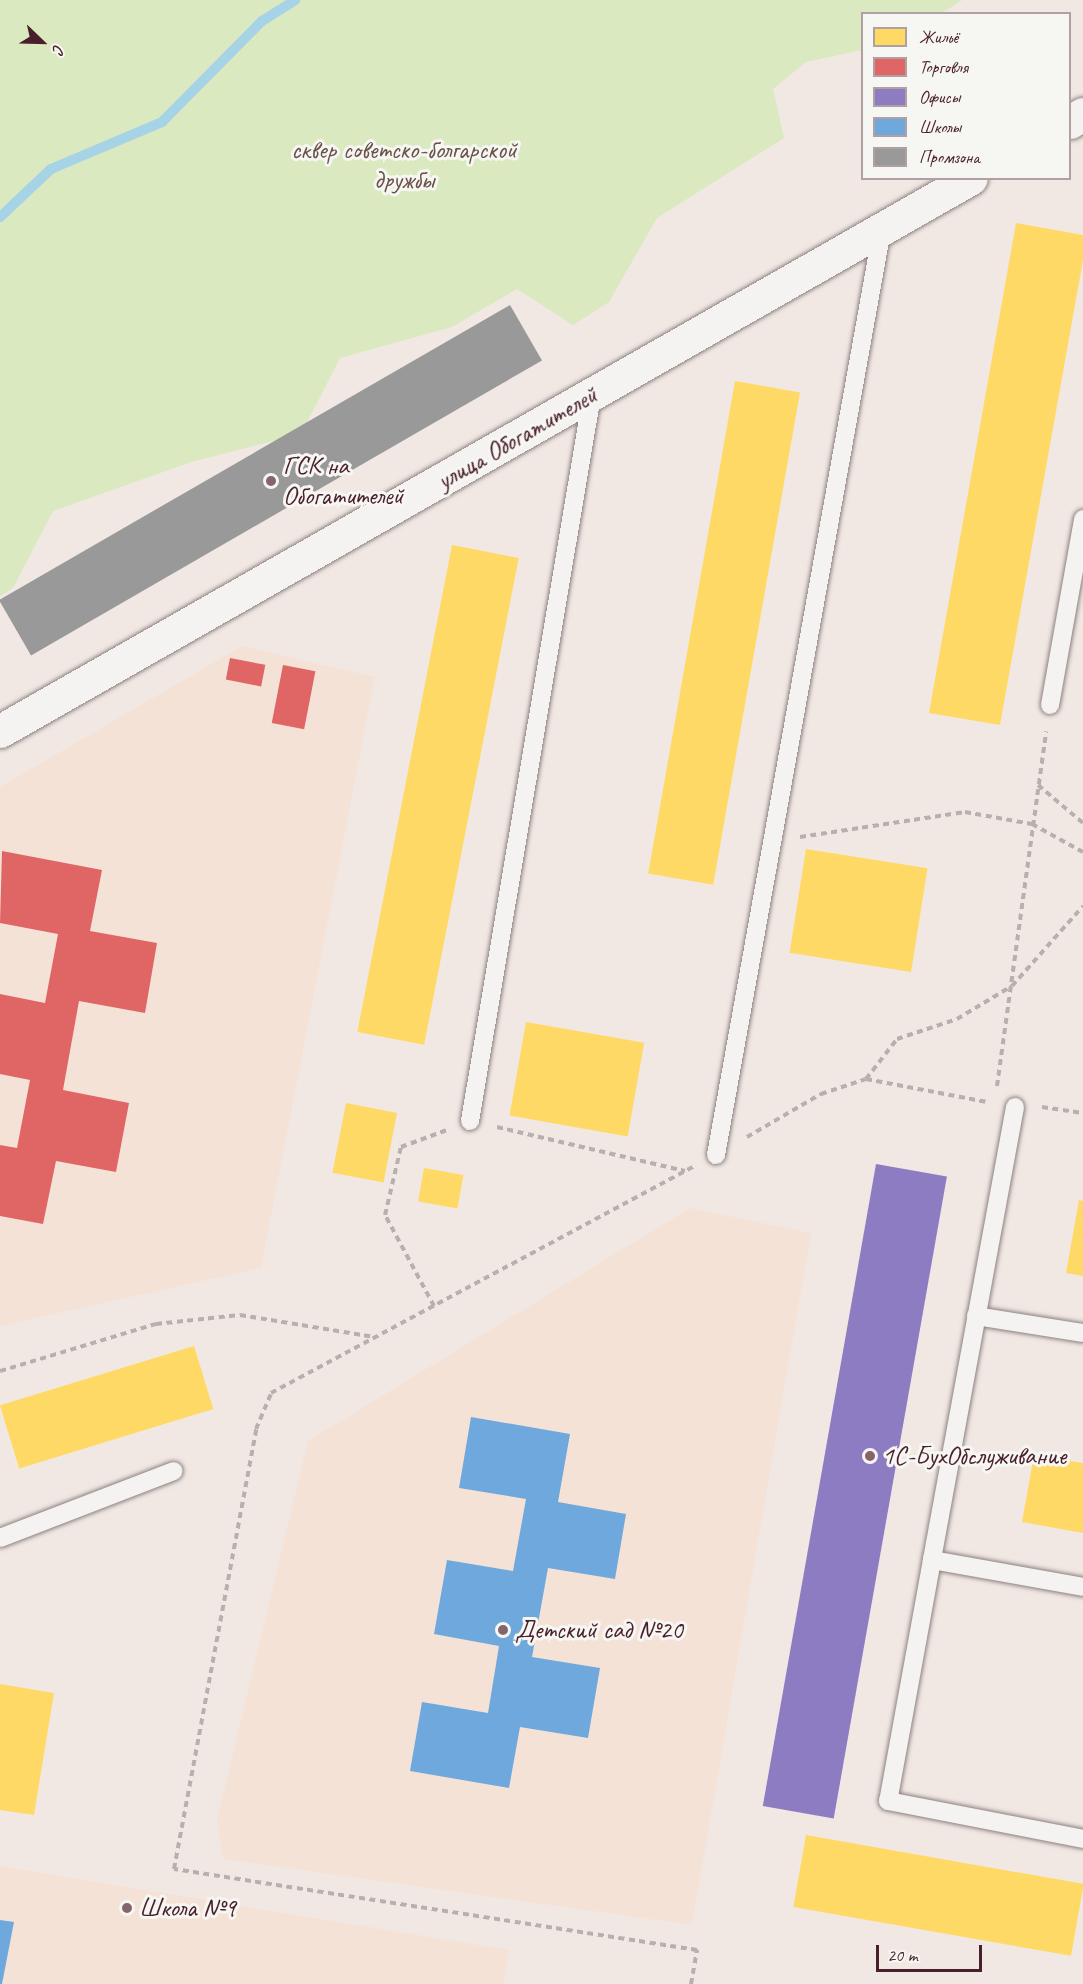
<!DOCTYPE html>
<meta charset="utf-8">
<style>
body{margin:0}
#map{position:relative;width:1083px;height:1984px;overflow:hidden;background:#f1e8e3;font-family:Caveat,sans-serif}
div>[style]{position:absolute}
.built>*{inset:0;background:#f5e2d7}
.green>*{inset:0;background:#dae9bf}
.homes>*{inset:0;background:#ffd966;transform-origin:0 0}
.shops>*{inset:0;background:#e06666;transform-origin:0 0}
.offices>*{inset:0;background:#8e7cc3;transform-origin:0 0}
.schools>*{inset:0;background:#6fa8dc}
.industry>*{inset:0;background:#999;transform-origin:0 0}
.stream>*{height:10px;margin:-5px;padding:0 5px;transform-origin:5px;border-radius:5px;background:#a6d3e6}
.path>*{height:4px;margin-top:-2px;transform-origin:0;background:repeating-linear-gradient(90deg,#b6b0af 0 6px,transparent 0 10.5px)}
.roads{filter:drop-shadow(0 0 2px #8d8181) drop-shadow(0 0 2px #8d8181)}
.lane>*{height:18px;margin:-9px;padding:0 9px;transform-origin:9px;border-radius:9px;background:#f4f3f1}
.street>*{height:33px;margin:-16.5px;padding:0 16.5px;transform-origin:16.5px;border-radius:16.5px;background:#f4f3f1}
.dots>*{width:16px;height:16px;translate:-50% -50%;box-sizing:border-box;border:3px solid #f6f6f2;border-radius:50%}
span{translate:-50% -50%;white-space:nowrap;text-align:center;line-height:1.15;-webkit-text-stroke:6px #f6f6f2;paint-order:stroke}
.park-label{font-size:26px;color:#6a5249}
.street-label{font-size:26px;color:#4a1f2b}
.poi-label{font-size:26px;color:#4a1f2b}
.left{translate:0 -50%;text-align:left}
.legend{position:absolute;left:861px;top:12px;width:210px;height:168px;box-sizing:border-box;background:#f6f6f2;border:2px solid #b1a0a2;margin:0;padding:8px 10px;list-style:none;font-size:18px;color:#4a1f2b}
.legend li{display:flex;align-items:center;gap:12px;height:30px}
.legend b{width:30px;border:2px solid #b1a0a2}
.north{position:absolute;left:12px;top:12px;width:60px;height:60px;-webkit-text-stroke:4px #f6f6f2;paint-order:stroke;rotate:113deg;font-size:16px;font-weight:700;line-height:24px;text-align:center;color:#4a1f2b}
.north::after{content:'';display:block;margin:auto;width:21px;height:27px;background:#4a1f2b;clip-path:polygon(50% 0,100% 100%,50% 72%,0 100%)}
.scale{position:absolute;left:876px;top:1945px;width:106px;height:27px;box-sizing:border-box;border:3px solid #4a1f2b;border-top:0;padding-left:8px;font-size:18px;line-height:21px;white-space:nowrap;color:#4a1f2b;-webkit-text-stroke:4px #f6f6f2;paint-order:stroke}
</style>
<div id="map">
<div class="built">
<div style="clip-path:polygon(242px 646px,375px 677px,261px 1268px,0 1326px,0 787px)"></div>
<div style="clip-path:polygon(690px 1208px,811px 1233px,692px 1925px,223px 1859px,217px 1820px,308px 1441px)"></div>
<div style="clip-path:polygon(0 1866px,509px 1950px,503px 1984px,0 1984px)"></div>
</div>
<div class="green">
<div style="clip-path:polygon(0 0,962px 0,942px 13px,862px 14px,862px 50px,806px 62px,773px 89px,784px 138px,657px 218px,609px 302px,573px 325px,517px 289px,452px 327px,340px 358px,301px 434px,191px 462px,53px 511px,13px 588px,0 596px)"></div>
</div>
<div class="homes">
<div style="clip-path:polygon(1016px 223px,1083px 235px,1083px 260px,1000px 725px,929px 713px)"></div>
<div style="left:735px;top:381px;width:66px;height:500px;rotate:10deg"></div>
<div style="left:452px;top:545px;width:68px;height:496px;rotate:11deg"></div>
<div style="left:806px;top:849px;width:123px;height:105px;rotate:9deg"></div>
<div style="left:526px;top:1022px;width:120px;height:95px;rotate:10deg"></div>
<div style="left:346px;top:1103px;width:52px;height:71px;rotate:11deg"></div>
<div style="left:424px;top:1168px;width:40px;height:34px;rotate:10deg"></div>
<div style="clip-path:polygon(1079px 1200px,1083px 1201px,1083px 1276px,1066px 1273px)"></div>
<div style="left:194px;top:1346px;width:66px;height:203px;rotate:73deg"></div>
<div style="clip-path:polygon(1034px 1455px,1083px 1463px,1083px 1533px,1022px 1522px)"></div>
<div style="clip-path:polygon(0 1684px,54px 1693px,34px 1815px,0 1810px)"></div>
<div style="left:806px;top:1835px;width:282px;height:73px;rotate:10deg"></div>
</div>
<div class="shops">
<div style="left:230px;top:658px;width:36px;height:22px;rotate:11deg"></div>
<div style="left:283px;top:665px;width:33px;height:59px;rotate:11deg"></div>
<div style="clip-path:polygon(2px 851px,102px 870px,90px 931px,157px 943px,145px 1013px,79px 1001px,63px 1090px,129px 1103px,116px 1172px,56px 1161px,43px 1224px,0 1216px,0 1145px,17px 1148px,30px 1080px,0 1074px,0 994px,45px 1003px,58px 934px,0 923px)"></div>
</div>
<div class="offices">
<div style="left:876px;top:1164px;width:72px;height:652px;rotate:10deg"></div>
</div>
<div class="schools">
<div style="clip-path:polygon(471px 1417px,570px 1434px,558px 1502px,626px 1514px,615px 1579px,548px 1568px,532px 1657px,600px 1668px,588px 1738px,520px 1727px,509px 1788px,410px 1771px,422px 1702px,488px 1713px,499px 1646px,434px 1634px,447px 1560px,513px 1571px,526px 1499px,459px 1488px)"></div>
<div style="clip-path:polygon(0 1920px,14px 1922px,2px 1984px,0 1984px)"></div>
</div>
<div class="industry">
<div style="left:510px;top:305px;width:64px;height:590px;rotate:60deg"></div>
</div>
<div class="stream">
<div style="left:0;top:217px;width:70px;rotate:-43.3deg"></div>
<div style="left:51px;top:169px;width:121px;rotate:-22.9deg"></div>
<div style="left:162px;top:122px;width:142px;rotate:-45.3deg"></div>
<div style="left:262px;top:21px;width:39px;rotate:-32deg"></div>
</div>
<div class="path">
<div style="left:1038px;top:785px;width:59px;rotate:40.2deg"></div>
<div style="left:800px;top:837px;width:167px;rotate:-8.6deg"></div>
<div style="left:965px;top:812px;width:68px;rotate:10.2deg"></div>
<div style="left:1032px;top:824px;width:58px;rotate:28.8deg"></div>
<div style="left:866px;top:1079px;width:51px;rotate:-52.2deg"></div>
<div style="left:897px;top:1039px;width:63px;rotate:-18.4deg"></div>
<div style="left:957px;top:1019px;width:64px;rotate:-31deg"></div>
<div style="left:1012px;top:986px;width:107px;rotate:-48.4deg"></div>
<div style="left:997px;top:1086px;width:358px;rotate:-82.1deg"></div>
<div style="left:1042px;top:1107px;width:41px;rotate:8.3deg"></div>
<div style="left:497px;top:1127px;width:193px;rotate:13.2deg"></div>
<div style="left:747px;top:1137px;width:86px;rotate:-30.2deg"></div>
<div style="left:821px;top:1094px;width:47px;rotate:-18.4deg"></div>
<div style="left:866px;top:1079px;width:123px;rotate:10.8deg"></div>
<div style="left:434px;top:1306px;width:103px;rotate:-118.3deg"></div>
<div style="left:385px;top:1215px;width:70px;rotate:-76.8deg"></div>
<div style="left:401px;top:1147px;width:49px;rotate:-20.3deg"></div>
<div style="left:0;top:1371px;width:163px;rotate:-16.8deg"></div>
<div style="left:156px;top:1324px;width:84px;rotate:-6.1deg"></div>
<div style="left:240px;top:1315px;width:136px;rotate:9.3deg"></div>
<div style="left:691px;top:1984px;width:35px;rotate:-80deg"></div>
<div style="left:697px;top:1950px;width:529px;rotate:-171.2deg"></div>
<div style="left:174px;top:1869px;width:448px;rotate:-79.4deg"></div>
<div style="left:256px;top:1429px;width:39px;rotate:-67deg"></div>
<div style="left:271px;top:1393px;width:479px;rotate:-28.2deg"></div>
</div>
<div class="roads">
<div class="lane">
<div style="left:1050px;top:705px;width:189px;rotate:-79.9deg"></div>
<div style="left:1015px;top:1107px;width:461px;rotate:100.4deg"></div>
<div style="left:932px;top:1560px;width:153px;rotate:10.1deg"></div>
<div style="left:470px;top:1121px;width:736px;rotate:-80.46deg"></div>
<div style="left:716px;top:1155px;width:940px;rotate:-79.83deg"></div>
<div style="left:976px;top:1316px;width:108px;rotate:9deg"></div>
<div style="left:0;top:1538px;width:186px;rotate:-21.1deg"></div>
<div style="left:932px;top:1560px;width:245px;rotate:100.3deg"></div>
<div style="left:888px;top:1801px;width:199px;rotate:11deg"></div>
</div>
<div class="street">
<div style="left:1070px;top:122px;width:15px;rotate:-32deg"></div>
<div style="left:0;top:731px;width:1117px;rotate:-29.66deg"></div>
</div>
</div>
<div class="dots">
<div style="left:271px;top:481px;background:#84656b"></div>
<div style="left:870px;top:1456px;background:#84656b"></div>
<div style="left:503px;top:1630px;background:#84656b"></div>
<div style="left:127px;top:1908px;background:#84656b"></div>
</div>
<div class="park-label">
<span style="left:404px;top:165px">сквер советско-болгарской<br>дружбы</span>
</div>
<div class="street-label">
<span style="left:517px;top:438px;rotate:-30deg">улица Обогатителей</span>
</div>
<div class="poi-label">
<span class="left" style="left:283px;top:481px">ГСК на<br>Обогатителей</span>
<span class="left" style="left:882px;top:1456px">1С-БухОбслуживание</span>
<span class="left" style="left:515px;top:1630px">Детский сад №20</span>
<span class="left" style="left:139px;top:1908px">Школа №9</span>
</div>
<ul class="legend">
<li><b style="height:16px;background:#ffd966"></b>Жильё</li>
<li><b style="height:16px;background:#e06666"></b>Торговля</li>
<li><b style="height:16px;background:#8e7cc3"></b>Офисы</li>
<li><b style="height:16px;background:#6fa8dc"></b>Школы</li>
<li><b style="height:16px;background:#999"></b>Промзона</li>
</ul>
<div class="north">С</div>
<div class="scale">20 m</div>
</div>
